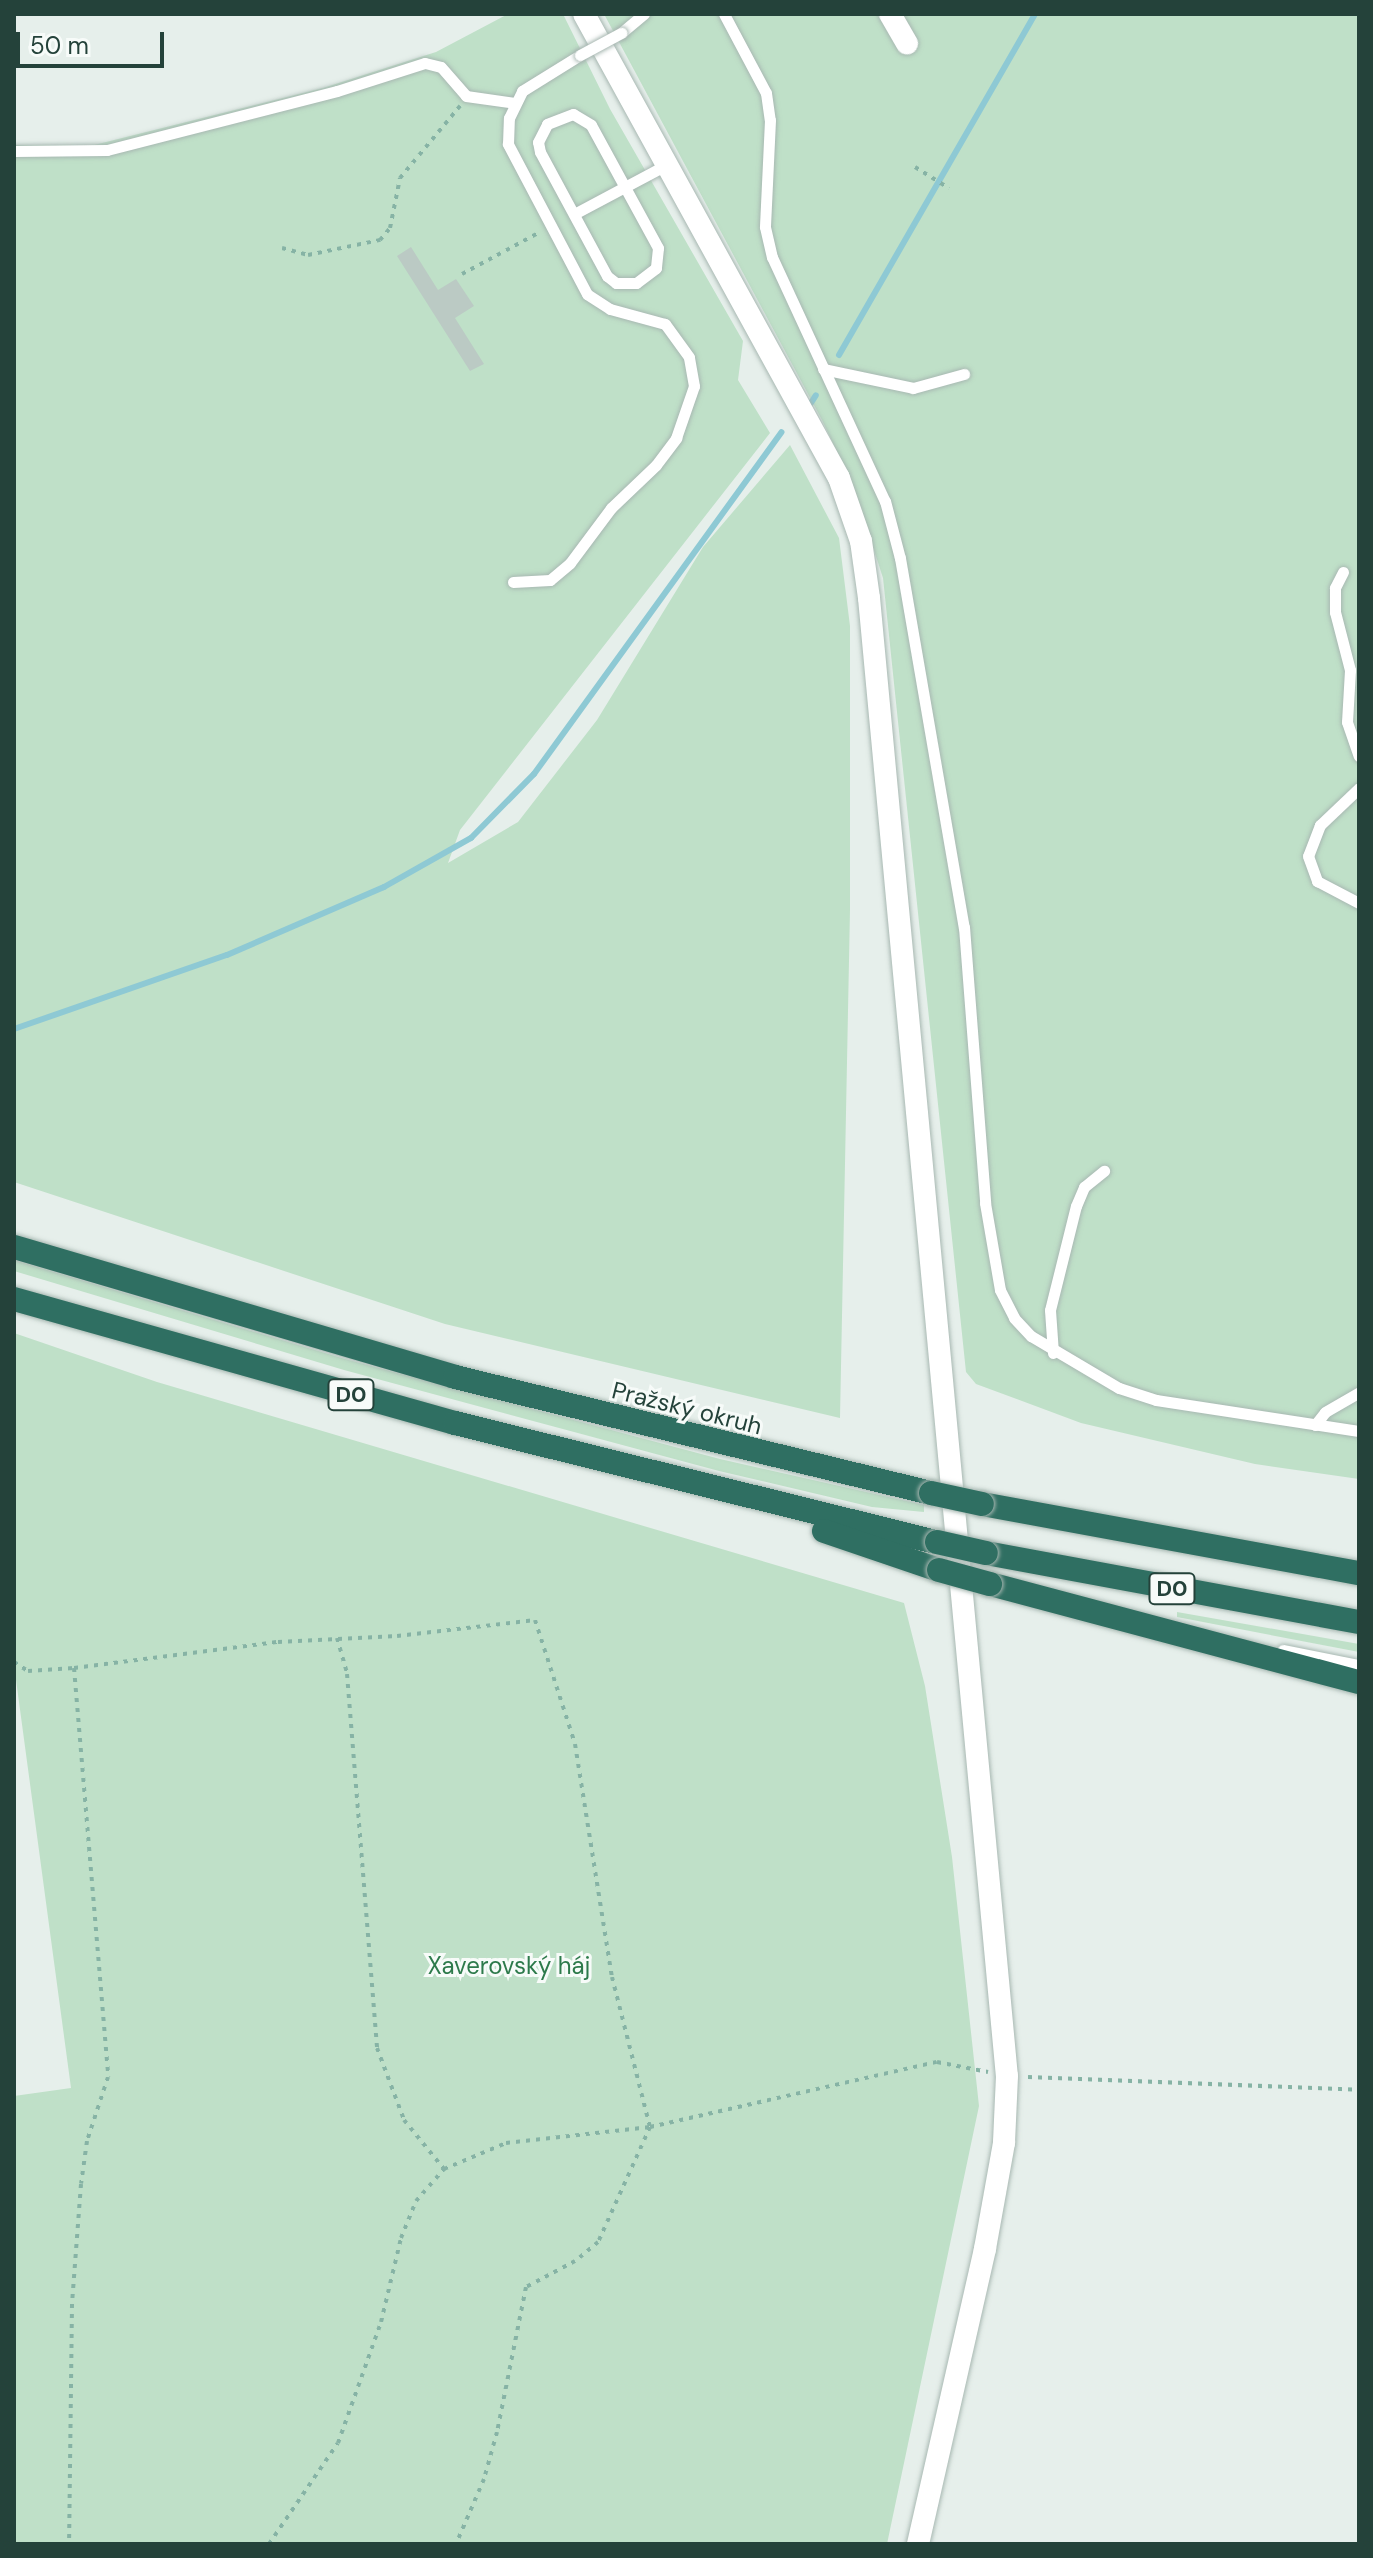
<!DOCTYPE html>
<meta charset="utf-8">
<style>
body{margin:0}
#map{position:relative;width:1373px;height:2558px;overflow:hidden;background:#e6efeb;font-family:"DM Sans",sans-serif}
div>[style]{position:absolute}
.green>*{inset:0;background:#bfe0c8}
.stream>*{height:6px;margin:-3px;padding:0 3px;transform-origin:3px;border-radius:3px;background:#8ec9d4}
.building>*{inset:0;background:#bbcac4}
.path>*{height:4px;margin-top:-2px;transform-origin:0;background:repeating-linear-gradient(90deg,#86b3a5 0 4px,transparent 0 10px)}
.roads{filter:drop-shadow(0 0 2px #a8b8b2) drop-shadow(0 0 2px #a8b8b2)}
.service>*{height:11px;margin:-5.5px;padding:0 5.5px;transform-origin:5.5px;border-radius:5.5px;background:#fff}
.minor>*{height:22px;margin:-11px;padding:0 11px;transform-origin:11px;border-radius:11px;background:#fff}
.motorway>*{height:24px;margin:-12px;padding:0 12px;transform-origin:12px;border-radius:12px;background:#2f6f62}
.bridges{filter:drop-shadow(0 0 2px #a8b8b2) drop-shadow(0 0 2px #a8b8b2)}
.service-bridge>*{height:11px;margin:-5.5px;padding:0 5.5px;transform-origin:5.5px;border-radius:5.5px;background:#fff}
.motorway-bridge>*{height:24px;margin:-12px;padding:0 12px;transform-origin:12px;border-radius:12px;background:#2f6f62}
span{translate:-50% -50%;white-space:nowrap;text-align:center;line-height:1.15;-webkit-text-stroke:6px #f7fbf9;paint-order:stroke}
.shield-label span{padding:2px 6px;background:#f7fbf9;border:2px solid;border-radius:6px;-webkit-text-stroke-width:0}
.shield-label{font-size:22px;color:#24423a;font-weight:700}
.street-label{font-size:24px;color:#24423a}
.park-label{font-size:24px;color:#2d7a4b}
.frame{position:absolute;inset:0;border:16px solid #24423a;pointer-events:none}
.scale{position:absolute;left:16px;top:32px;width:148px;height:36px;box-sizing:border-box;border:4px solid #24423a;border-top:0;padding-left:10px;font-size:24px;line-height:28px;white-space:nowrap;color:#24423a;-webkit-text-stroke:6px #f7fbf9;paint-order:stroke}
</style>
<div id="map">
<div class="green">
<div style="clip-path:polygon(508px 14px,563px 14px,610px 109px,743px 341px,738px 380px,770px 433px,460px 830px,448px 863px,518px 822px,597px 720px,703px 547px,790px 445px,839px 538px,850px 626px,850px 910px,840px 1418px,445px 1324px,14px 1182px,14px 145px,94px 145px,323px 88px,436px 52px)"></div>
<div style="clip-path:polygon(604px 14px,1359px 14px,1359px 1479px,1255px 1464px,1081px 1423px,976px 1384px,966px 1372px,883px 578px,854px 488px,822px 420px)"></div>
<div style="clip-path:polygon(14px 1260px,345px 1359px,720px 1459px,924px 1505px,924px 1512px,872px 1507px,719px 1471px,344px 1370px,14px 1271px)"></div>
<div style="clip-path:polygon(14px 1333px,157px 1382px,904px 1603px,925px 1686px,952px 1857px,979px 2106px,887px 2544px,14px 2544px,14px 2096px,71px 2088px,14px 1665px)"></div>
<div style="clip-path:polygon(1177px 1612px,1359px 1644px,1359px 1652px,1177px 1617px)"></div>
</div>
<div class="stream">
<div style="left:839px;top:355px;width:393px;rotate:-60.1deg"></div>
<div style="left:811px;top:403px;width:9px;rotate:-58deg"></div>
<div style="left:14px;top:1029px;width:225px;rotate:-19.2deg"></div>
<div style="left:227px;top:955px;width:171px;rotate:-23.4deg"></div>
<div style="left:384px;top:887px;width:100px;rotate:-29.4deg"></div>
<div style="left:471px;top:838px;width:90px;rotate:-45.5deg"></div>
<div style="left:534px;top:774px;width:422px;rotate:-54.1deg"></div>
</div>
<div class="building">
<div style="clip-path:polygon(411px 247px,438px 290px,456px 279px,474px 306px,455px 318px,484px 364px,470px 371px,397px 256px)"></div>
</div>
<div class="path">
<div style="left:915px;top:167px;width:40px;rotate:32deg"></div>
<div style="left:282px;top:248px;width:27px;rotate:15deg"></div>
<div style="left:308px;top:255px;width:74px;rotate:-11.8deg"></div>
<div style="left:380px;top:240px;width:16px;rotate:-50deg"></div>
<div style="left:390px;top:228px;width:51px;rotate:-78.7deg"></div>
<div style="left:400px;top:178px;width:94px;rotate:-50.2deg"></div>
<div style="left:462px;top:274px;width:86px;rotate:-28.3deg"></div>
<div style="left:337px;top:1638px;width:37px;rotate:74deg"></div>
<div style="left:347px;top:1674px;width:375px;rotate:85.4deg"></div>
<div style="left:377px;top:2048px;width:77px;rotate:69.4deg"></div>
<div style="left:404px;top:2120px;width:63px;rotate:50.8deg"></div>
<div style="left:14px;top:1662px;width:17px;rotate:33deg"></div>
<div style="left:28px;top:1671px;width:46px;rotate:-3.7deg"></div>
<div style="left:74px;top:1668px;width:410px;rotate:85.2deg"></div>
<div style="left:108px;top:2077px;width:67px;rotate:108.2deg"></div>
<div style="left:87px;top:2141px;width:43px;rotate:97.9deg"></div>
<div style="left:81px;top:2184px;width:120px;rotate:94.3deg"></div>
<div style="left:72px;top:2304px;width:240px;rotate:90.7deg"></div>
<div style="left:74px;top:1668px;width:206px;rotate:-7.3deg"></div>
<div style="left:278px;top:1642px;width:119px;rotate:-2.9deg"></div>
<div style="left:397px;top:1636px;width:139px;rotate:-6.6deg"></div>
<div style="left:535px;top:1620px;width:130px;rotate:72.1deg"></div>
<div style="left:575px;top:1744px;width:236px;rotate:81deg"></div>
<div style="left:612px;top:1977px;width:155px;rotate:75.8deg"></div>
<div style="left:650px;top:2127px;width:126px;rotate:114.3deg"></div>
<div style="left:598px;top:2242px;width:30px;rotate:140deg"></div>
<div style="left:575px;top:2261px;width:55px;rotate:152deg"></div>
<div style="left:526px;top:2287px;width:148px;rotate:101.3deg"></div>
<div style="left:497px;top:2432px;width:49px;rotate:105.5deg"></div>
<div style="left:484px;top:2479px;width:71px;rotate:113.3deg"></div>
<div style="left:1028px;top:2077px;width:331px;rotate:2.2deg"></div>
<div style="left:269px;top:2544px;width:122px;rotate:-55.7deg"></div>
<div style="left:338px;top:2443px;width:128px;rotate:-70.4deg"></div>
<div style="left:381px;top:2322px;width:86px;rotate:-76.6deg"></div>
<div style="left:401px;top:2238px;width:40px;rotate:-68deg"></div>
<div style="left:416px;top:2201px;width:43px;rotate:-48.8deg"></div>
<div style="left:444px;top:2169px;width:67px;rotate:-22.8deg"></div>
<div style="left:506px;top:2143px;width:145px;rotate:-6.3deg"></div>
<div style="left:650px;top:2127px;width:294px;rotate:-12.8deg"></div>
<div style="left:937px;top:2062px;width:52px;rotate:11.1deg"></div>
</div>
<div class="roads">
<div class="service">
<div style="left:724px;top:14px;width:89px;rotate:62deg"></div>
<div style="left:766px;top:93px;width:27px;rotate:82deg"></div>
<div style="left:770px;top:120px;width:107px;rotate:92.7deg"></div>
<div style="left:765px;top:227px;width:31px;rotate:77deg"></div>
<div style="left:772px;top:257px;width:269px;rotate:65.2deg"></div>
<div style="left:885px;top:501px;width:59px;rotate:75.3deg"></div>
<div style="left:900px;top:558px;width:375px;rotate:80.2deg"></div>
<div style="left:964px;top:927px;width:277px;rotate:85.6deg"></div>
<div style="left:985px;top:1203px;width:88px;rotate:80.2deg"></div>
<div style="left:1000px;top:1290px;width:31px;rotate:63deg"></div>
<div style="left:1014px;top:1318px;width:25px;rotate:47deg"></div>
<div style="left:1031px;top:1336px;width:102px;rotate:30.6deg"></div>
<div style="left:1119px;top:1388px;width:39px;rotate:18deg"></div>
<div style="left:1156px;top:1400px;width:205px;rotate:8.7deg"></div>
<div style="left:621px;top:33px;width:30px;rotate:-40deg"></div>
<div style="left:573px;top:114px;width:21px;rotate:31deg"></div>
<div style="left:591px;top:125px;width:140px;rotate:61.4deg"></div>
<div style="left:658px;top:248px;width:20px;rotate:96deg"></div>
<div style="left:656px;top:268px;width:25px;rotate:143deg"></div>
<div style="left:636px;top:283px;width:20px;rotate:180deg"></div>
<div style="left:616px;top:283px;width:11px;rotate:-142deg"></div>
<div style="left:607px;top:276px;width:141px;rotate:-118.4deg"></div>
<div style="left:540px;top:152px;width:10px;rotate:-101deg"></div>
<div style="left:538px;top:142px;width:20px;rotate:-63deg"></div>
<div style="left:547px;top:124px;width:28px;rotate:-21deg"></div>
<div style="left:14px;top:151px;width:93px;rotate:-0.6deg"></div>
<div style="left:107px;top:150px;width:237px;rotate:-14.4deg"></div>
<div style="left:337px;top:91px;width:92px;rotate:-17.7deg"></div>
<div style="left:425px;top:63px;width:16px;rotate:14deg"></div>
<div style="left:441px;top:67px;width:38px;rotate:49deg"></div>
<div style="left:466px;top:96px;width:49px;rotate:8.1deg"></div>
<div style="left:574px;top:214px;width:104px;rotate:-28deg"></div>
<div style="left:823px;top:369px;width:92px;rotate:11.9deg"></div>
<div style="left:913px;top:388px;width:53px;rotate:-15.4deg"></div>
<div style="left:1343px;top:572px;width:18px;rotate:117deg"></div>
<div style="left:1335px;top:588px;width:24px;rotate:90deg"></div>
<div style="left:1335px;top:612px;width:60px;rotate:75.5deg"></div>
<div style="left:1350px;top:670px;width:52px;rotate:93.3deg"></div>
<div style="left:1347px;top:722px;width:36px;rotate:71deg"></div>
<div style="left:513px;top:582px;width:37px;rotate:-3deg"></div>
<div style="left:550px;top:580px;width:26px;rotate:-40deg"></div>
<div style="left:570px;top:563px;width:69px;rotate:-53.3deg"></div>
<div style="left:611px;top:508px;width:62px;rotate:-43.7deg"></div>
<div style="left:656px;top:465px;width:34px;rotate:-53deg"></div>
<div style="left:676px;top:438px;width:55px;rotate:-70.9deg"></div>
<div style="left:694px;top:386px;width:29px;rotate:-100deg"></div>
<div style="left:689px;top:357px;width:41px;rotate:-126deg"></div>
<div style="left:665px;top:324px;width:57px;rotate:-164.7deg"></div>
<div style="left:610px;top:309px;width:27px;rotate:-147deg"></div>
<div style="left:587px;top:294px;width:170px;rotate:-117.8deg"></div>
<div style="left:508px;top:144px;width:26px;rotate:-88deg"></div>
<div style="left:509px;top:118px;width:30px;rotate:-64deg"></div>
<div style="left:522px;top:91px;width:68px;rotate:-31.8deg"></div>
<div style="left:1359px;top:788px;width:54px;rotate:136.5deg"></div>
<div style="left:1320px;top:825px;width:33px;rotate:111deg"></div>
<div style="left:1308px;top:856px;width:27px;rotate:70deg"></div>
<div style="left:1317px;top:881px;width:47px;rotate:27.6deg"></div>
<div style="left:1053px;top:1353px;width:43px;rotate:-94deg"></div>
<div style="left:1050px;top:1310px;width:107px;rotate:-76deg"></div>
<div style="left:1076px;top:1206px;width:21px;rotate:-67deg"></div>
<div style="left:1084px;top:1187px;width:26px;rotate:-39deg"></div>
<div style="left:1315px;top:1425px;width:16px;rotate:-52deg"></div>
<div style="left:1325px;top:1412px;width:39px;rotate:-30deg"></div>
<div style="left:1283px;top:1650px;width:77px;rotate:11.2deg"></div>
</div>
<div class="minor">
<div style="left:584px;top:14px;width:529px;rotate:61.21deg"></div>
<div style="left:839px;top:478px;width:67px;rotate:70.8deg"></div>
<div style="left:861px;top:541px;width:58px;rotate:82deg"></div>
<div style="left:869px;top:598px;width:1484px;rotate:84.67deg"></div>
<div style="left:1007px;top:2076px;width:67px;rotate:92.6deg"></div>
<div style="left:1004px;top:2143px;width:108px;rotate:100.2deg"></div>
<div style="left:985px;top:2249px;width:303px;rotate:102.8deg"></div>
<div style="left:890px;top:14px;width:34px;rotate:60deg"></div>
</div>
<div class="motorway">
<div style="left:14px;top:1247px;width:460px;rotate:16.4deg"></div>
<div style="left:455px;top:1377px;width:490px;rotate:13.7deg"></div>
<div style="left:14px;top:1299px;width:458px;rotate:15.7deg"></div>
<div style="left:455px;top:1423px;width:496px;rotate:13.9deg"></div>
<div style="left:982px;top:1504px;width:383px;rotate:10.4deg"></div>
<div style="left:824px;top:1531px;width:121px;rotate:18.7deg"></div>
<div style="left:986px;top:1553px;width:379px;rotate:10.5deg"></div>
<div style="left:990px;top:1584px;width:382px;rotate:14.9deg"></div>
</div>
</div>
<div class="bridges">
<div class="service-bridge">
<div style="left:580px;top:55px;width:47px;rotate:-28.2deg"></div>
</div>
<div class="motorway-bridge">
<div style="left:931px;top:1493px;width:52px;rotate:12.2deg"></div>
<div style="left:937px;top:1542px;width:50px;rotate:12.7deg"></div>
<div style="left:939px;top:1570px;width:53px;rotate:15.4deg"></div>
</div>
</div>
<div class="shield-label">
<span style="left:351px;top:1395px">D0</span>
<span style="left:1172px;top:1589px">D0</span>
</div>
<div class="street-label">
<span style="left:687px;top:1408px;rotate:14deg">Pražský okruh</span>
</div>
<div class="park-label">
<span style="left:509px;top:1966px">Xaverovský háj</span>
</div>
<div class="frame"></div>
<div class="scale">50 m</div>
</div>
